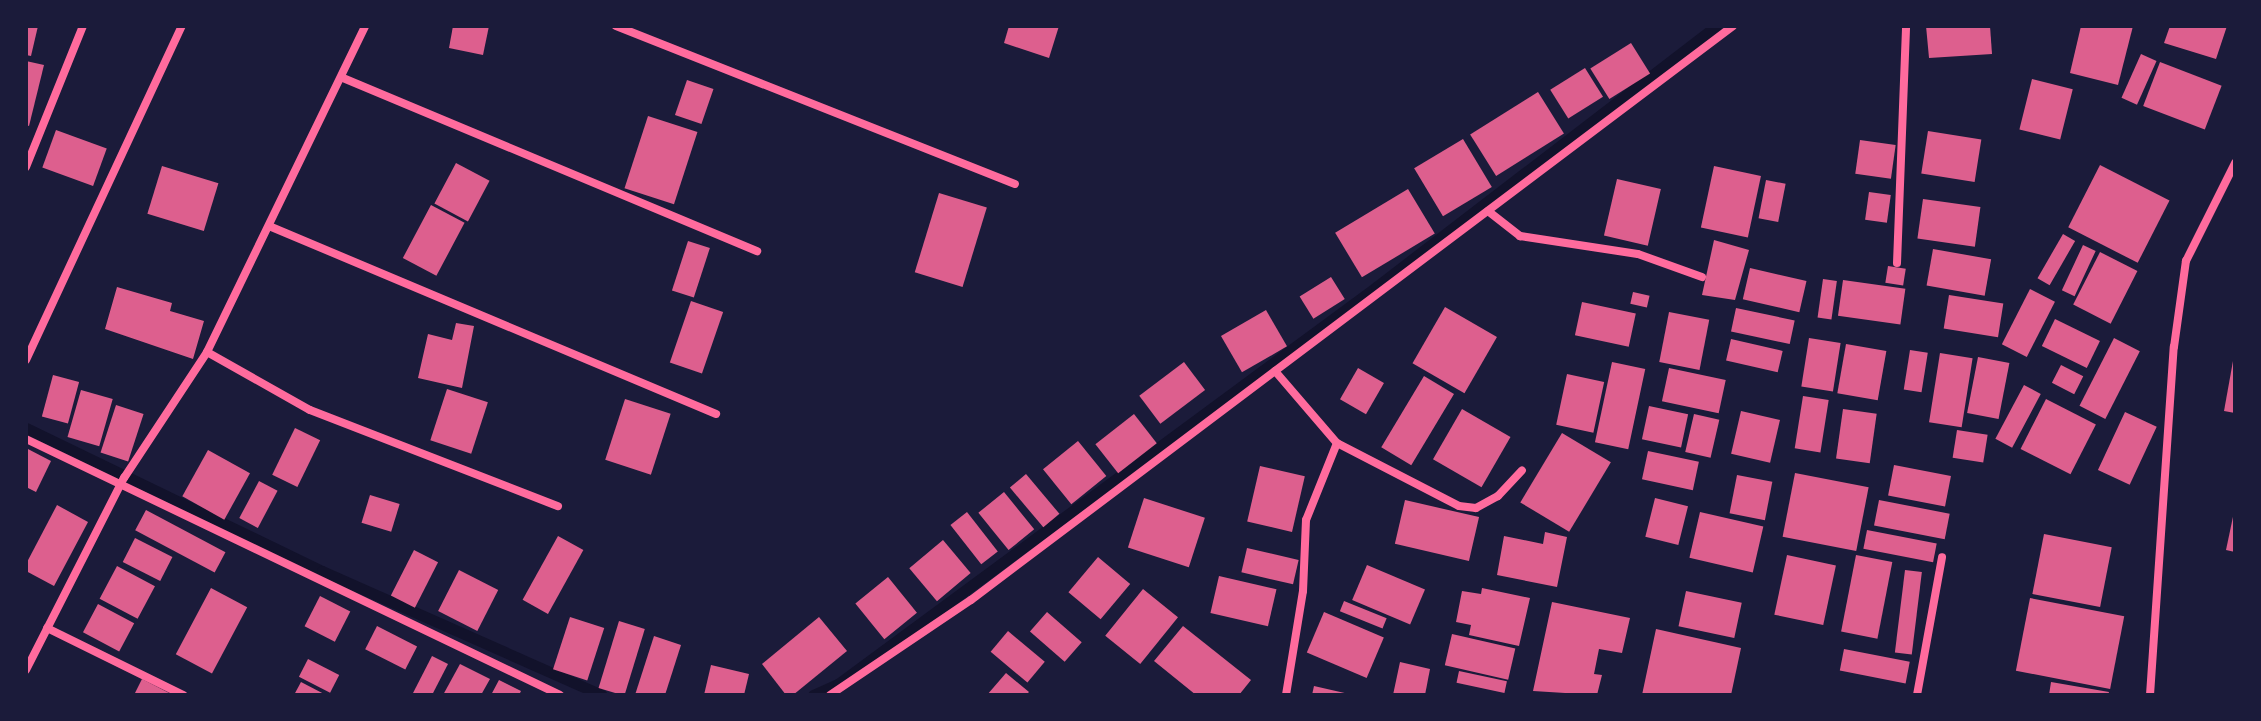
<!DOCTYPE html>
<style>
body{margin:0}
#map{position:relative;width:2261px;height:721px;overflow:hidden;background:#1b1b3a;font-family:"IBM Plex Sans",sans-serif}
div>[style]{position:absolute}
.stream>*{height:11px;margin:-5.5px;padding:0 5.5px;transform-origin:5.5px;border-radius:5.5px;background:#12122b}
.building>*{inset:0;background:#dd5f8e;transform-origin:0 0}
.minor>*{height:8px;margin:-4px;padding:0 4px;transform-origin:4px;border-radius:4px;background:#ff6b9d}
span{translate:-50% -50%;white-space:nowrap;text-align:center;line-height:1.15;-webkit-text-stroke:6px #1b1b3a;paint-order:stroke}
.frame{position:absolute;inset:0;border:28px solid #1b1b3a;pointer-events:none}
</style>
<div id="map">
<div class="stream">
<div style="left:26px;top:428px;width:329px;rotate:25.8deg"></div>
<div style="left:322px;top:571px;width:306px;rotate:23.9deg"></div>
<div style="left:813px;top:695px;width:27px;rotate:-24deg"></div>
<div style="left:838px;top:684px;width:669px;rotate:-36.42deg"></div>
<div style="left:1376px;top:287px;width:429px;rotate:-37.5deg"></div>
</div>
<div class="building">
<div style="clip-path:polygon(26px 26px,38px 26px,31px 56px,26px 55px)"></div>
<div style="clip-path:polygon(453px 26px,489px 26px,483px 55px,449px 48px)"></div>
<div style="clip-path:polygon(1009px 26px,1059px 26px,1049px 58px,1004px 43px)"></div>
<div style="clip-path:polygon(1926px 26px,1990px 26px,1992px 54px,1929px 58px)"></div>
<div style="clip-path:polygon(2081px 26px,2133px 26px,2118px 85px,2070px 73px)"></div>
<div style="clip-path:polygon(2170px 26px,2227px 26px,2216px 59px,2164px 43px)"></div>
<div style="left:1631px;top:43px;width:36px;height:48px;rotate:58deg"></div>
<div style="left:2141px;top:54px;width:17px;height:48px;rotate:24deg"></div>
<div style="clip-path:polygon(26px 61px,44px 65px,29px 126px,26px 125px)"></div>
<div style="left:2160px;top:62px;width:66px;height:47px;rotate:21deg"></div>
<div style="left:1585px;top:68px;width:34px;height:41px;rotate:58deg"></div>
<div style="left:2032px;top:79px;width:42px;height:52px;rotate:14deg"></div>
<div style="left:687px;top:80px;width:28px;height:37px;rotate:19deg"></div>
<div style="left:1538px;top:92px;width:49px;height:80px;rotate:58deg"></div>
<div style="left:648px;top:116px;width:52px;height:76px;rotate:18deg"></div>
<div style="left:56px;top:130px;width:54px;height:40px;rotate:20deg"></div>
<div style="left:1928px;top:131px;width:54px;height:43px;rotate:9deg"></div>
<div style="left:1463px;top:139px;width:56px;height:57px;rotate:59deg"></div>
<div style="left:1860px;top:140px;width:36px;height:34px;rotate:8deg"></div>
<div style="left:456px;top:163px;width:38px;height:46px;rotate:28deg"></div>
<div style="left:2100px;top:165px;width:78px;height:70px;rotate:27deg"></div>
<div style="left:162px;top:166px;width:59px;height:50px;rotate:17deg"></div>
<div style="left:1714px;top:166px;width:48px;height:63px;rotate:12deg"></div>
<div style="left:1617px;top:179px;width:45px;height:58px;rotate:13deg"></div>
<div style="left:1766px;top:180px;width:20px;height:39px;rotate:11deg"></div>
<div style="left:1408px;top:189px;width:52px;height:85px;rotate:59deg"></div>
<div style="left:1869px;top:192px;width:22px;height:28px;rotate:8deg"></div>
<div style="left:939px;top:193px;width:50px;height:83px;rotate:17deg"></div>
<div style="left:1923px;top:199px;width:58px;height:40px;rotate:8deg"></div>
<div style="left:431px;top:205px;width:38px;height:60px;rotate:28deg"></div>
<div style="left:2063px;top:234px;width:14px;height:51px;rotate:30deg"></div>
<div style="clip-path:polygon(1714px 240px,1749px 250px,1735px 300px,1702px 295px)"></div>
<div style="left:688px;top:241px;width:23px;height:52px;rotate:18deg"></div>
<div style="left:2083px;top:245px;width:14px;height:50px;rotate:25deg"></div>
<div style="left:1933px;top:249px;width:59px;height:37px;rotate:10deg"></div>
<div style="left:2100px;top:252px;width:42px;height:59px;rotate:27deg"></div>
<div style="left:1888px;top:266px;width:18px;height:17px;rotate:9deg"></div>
<div style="left:1750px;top:268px;width:58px;height:32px;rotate:13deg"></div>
<div style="left:1331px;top:277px;width:26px;height:37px;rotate:58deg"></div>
<div style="left:1823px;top:279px;width:14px;height:39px;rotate:8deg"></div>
<div style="left:1843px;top:280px;width:63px;height:36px;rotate:8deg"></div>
<div style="clip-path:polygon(117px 287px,172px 303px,170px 311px,204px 321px,193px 359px,105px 329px)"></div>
<div style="left:2030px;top:289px;width:28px;height:62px;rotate:27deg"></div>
<div style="left:1633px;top:292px;width:17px;height:12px;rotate:13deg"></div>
<div style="left:1949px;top:295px;width:55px;height:34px;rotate:9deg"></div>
<div style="left:691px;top:301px;width:34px;height:65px;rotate:19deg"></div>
<div style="left:1582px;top:302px;width:55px;height:34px;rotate:12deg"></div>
<div style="left:1445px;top:307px;width:60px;height:65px;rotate:30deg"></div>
<div style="left:1736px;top:308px;width:60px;height:24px;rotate:12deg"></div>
<div style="left:1266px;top:310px;width:42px;height:52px;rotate:60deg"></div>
<div style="left:1669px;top:312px;width:41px;height:51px;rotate:11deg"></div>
<div style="left:2055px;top:319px;width:50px;height:30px;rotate:26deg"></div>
<div style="clip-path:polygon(456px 323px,474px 326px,462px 388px,418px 378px,428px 334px,452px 340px)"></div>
<div style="left:1809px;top:338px;width:32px;height:49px;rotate:9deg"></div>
<div style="left:2114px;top:338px;width:29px;height:76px;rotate:27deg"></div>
<div style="left:1731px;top:339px;width:53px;height:22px;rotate:13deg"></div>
<div style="left:1846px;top:344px;width:41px;height:50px;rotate:10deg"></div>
<div style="left:1910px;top:350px;width:18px;height:40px;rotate:9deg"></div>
<div style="left:1940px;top:353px;width:33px;height:70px;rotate:9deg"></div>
<div style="left:1978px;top:357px;width:32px;height:57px;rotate:11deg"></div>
<div style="clip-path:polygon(2233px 361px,2235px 361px,2235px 413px,2224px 411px)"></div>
<div style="left:1184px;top:362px;width:35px;height:56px;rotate:53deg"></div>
<div style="left:1612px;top:362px;width:34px;height:82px;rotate:12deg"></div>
<div style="left:2061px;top:365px;width:25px;height:20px;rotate:27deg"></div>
<div style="left:1358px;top:368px;width:30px;height:36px;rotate:30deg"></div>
<div style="left:1669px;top:368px;width:58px;height:34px;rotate:12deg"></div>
<div style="left:1567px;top:374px;width:38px;height:52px;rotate:12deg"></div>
<div style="left:53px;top:375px;width:27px;height:43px;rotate:15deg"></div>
<div style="left:1424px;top:376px;width:35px;height:83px;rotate:31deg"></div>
<div style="left:2024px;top:385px;width:19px;height:61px;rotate:28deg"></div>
<div style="left:447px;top:389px;width:43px;height:54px;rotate:18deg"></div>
<div style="left:81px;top:390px;width:33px;height:49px;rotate:16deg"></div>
<div style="left:1803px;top:396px;width:26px;height:53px;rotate:9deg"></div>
<div style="left:625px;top:399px;width:48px;height:64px;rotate:18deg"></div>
<div style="left:2046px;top:399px;width:56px;height:56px;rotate:27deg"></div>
<div style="left:116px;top:405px;width:29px;height:50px;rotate:18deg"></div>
<div style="left:1649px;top:406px;width:40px;height:34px;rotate:12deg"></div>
<div style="left:1462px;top:409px;width:56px;height:58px;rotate:30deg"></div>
<div style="left:1843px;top:409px;width:34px;height:50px;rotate:8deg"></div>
<div style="left:1741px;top:411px;width:40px;height:44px;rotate:13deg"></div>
<div style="left:2125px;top:412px;width:35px;height:64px;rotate:25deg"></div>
<div style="left:1134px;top:414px;width:37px;height:49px;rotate:52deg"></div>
<div style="left:1694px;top:414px;width:26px;height:39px;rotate:13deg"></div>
<div style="left:295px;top:428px;width:28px;height:52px;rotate:26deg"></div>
<div style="left:1957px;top:430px;width:31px;height:28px;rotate:9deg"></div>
<div style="left:1562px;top:433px;width:57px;height:81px;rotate:31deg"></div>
<div style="left:1078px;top:441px;width:45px;height:45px;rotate:51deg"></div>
<div style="clip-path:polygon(26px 448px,51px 461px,36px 492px,26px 487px)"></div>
<div style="left:208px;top:450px;width:48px;height:53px;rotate:29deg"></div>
<div style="left:1648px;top:451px;width:52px;height:29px;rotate:12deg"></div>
<div style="left:1894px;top:465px;width:58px;height:31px;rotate:11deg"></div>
<div style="left:1260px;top:466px;width:46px;height:57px;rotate:13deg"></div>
<div style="left:1795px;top:473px;width:75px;height:65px;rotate:11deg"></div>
<div style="left:1026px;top:474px;width:52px;height:21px;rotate:50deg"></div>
<div style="left:1737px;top:475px;width:36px;height:39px;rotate:11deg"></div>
<div style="left:259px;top:481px;width:21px;height:42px;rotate:28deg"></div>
<div style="left:1004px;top:492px;width:48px;height:33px;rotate:51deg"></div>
<div style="left:370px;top:495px;width:31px;height:29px;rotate:17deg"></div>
<div style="left:1144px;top:498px;width:64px;height:52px;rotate:18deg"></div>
<div style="left:1655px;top:498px;width:34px;height:40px;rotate:14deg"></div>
<div style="left:1405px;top:500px;width:76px;height:45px;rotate:13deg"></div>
<div style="left:1879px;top:500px;width:72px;height:26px;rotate:11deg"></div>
<div style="clip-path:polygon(57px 505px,88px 522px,54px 586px,26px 571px,26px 564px)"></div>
<div style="left:146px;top:510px;width:90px;height:23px;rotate:28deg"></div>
<div style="left:967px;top:512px;width:50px;height:21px;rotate:52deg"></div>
<div style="left:1700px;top:512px;width:65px;height:47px;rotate:13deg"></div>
<div style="clip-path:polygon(2234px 512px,2235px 512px,2235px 552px,2226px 550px)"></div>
<div style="left:1867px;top:530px;width:71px;height:19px;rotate:11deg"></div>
<div style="clip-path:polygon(1545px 532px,1567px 537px,1557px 587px,1497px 575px,1504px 536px,1543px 544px)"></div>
<div style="left:2044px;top:534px;width:69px;height:61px;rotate:11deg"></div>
<div style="left:558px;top:536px;width:29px;height:73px;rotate:29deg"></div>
<div style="left:135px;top:538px;width:42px;height:27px;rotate:27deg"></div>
<div style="left:943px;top:540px;width:43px;height:44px;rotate:50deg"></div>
<div style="left:1247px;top:548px;width:53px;height:25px;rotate:13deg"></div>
<div style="left:414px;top:550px;width:27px;height:51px;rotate:27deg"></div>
<div style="left:1787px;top:555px;width:50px;height:61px;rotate:12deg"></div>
<div style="left:1856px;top:555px;width:37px;height:78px;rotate:11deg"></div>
<div style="left:1098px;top:557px;width:42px;height:46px;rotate:40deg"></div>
<div style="left:1367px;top:565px;width:63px;height:38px;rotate:23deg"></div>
<div style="left:117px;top:566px;width:43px;height:37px;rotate:28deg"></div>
<div style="left:459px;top:570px;width:44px;height:46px;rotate:27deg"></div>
<div style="left:1905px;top:570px;width:17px;height:83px;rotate:7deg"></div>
<div style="left:1219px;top:576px;width:59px;height:38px;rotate:13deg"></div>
<div style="left:888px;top:577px;width:46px;height:42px;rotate:51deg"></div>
<div style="left:211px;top:588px;width:41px;height:75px;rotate:28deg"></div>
<div style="clip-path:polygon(1482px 588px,1530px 598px,1519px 646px,1469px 635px,1471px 625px,1456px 622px,1462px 591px,1481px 594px)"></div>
<div style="left:1143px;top:589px;width:45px;height:60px;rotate:39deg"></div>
<div style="left:1686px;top:591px;width:57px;height:36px;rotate:12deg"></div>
<div style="left:320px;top:596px;width:34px;height:34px;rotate:27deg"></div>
<div style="left:2030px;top:598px;width:96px;height:74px;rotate:11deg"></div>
<div style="left:1344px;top:601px;width:46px;height:11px;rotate:22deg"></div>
<div style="clip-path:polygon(1552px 602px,1630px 618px,1622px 653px,1599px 649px,1594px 674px,1602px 675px,1597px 695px,1533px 691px)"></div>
<div style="left:98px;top:604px;width:41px;height:32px;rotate:28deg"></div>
<div style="left:1047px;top:612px;width:46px;height:26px;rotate:41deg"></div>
<div style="left:1324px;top:612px;width:65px;height:44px;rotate:23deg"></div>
<div style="left:570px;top:617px;width:36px;height:55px;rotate:18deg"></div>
<div style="clip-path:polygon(819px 617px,847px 651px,793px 695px,786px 695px,762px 664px)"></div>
<div style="left:619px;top:621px;width:27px;height:70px;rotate:17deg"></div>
<div style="left:377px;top:626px;width:45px;height:26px;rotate:27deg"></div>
<div style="clip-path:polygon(1183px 626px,1251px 680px,1239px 695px,1196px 695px,1154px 661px)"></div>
<div style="clip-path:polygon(1656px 629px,1741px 648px,1731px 695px,1642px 695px)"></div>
<div style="left:1008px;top:631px;width:48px;height:27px;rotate:40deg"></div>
<div style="left:1452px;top:634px;width:65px;height:32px;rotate:13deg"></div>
<div style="clip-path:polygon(654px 636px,681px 645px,665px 695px,635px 695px)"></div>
<div style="left:1844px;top:649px;width:67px;height:22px;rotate:11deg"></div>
<div style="clip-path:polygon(432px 656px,448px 664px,432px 695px,412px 695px)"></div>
<div style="left:308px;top:659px;width:35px;height:20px;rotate:27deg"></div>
<div style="clip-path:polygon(1400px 662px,1430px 669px,1425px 695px,1393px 695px)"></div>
<div style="clip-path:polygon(460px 664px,490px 679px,481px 695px,443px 695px)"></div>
<div style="clip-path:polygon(711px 665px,749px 674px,744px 695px,704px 695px)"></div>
<div style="left:1459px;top:671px;width:49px;height:12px;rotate:12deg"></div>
<div style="clip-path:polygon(1006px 673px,1029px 692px,1026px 695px,987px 695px)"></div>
<div style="clip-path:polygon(142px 679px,173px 695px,134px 695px)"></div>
<div style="clip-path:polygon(499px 680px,521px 691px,519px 695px,491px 695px)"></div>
<div style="clip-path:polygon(301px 682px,326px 695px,294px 695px)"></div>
<div style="clip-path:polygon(2051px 682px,2109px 692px,2108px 695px,2049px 695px)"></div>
<div style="clip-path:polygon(1314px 686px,1349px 694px,1349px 695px,1312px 695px)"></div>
</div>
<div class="minor">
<div style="left:616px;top:26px;width:429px;rotate:21.6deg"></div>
<div style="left:343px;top:78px;width:449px;rotate:22.7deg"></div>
<div style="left:26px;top:167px;width:152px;rotate:-68deg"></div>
<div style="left:1488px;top:211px;width:41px;rotate:38deg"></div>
<div style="left:1520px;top:236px;width:119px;rotate:8.7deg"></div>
<div style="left:1638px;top:254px;width:68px;rotate:19.8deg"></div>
<div style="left:269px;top:226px;width:485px;rotate:22.8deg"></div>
<div style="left:1897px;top:263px;width:237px;rotate:-87.8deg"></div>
<div style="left:207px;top:352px;width:118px;rotate:29.4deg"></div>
<div style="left:310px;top:410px;width:266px;rotate:21.2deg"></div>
<div style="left:26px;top:360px;width:369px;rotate:-65deg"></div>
<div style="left:1275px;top:371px;width:95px;rotate:49.3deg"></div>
<div style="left:1337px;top:443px;width:83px;rotate:111.9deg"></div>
<div style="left:1306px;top:520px;width:71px;rotate:92.4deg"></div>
<div style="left:1303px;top:591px;width:105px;rotate:99.3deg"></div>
<div style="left:26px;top:439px;width:592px;rotate:25.61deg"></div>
<div style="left:1337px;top:443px;width:137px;rotate:27.3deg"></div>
<div style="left:1459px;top:506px;width:17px;rotate:7deg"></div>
<div style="left:1476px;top:508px;width:25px;rotate:-29deg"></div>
<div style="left:1498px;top:496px;width:35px;rotate:-47deg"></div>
<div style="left:47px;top:628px;width:152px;rotate:26.2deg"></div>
<div style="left:26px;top:670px;width:216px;rotate:-63deg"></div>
<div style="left:124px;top:478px;width:151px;rotate:-56.6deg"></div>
<div style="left:207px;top:352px;width:362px;rotate:-64.1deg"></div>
<div style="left:830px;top:695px;width:170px;rotate:-34deg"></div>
<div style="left:971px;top:600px;width:954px;rotate:-36.99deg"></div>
<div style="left:1917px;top:695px;width:140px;rotate:-79.7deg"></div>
<div style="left:2150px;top:695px;width:349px;rotate:-86.1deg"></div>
<div style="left:2174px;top:347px;width:87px;rotate:-82.1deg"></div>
<div style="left:2186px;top:261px;width:110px;rotate:-63.4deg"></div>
</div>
<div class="frame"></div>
</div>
